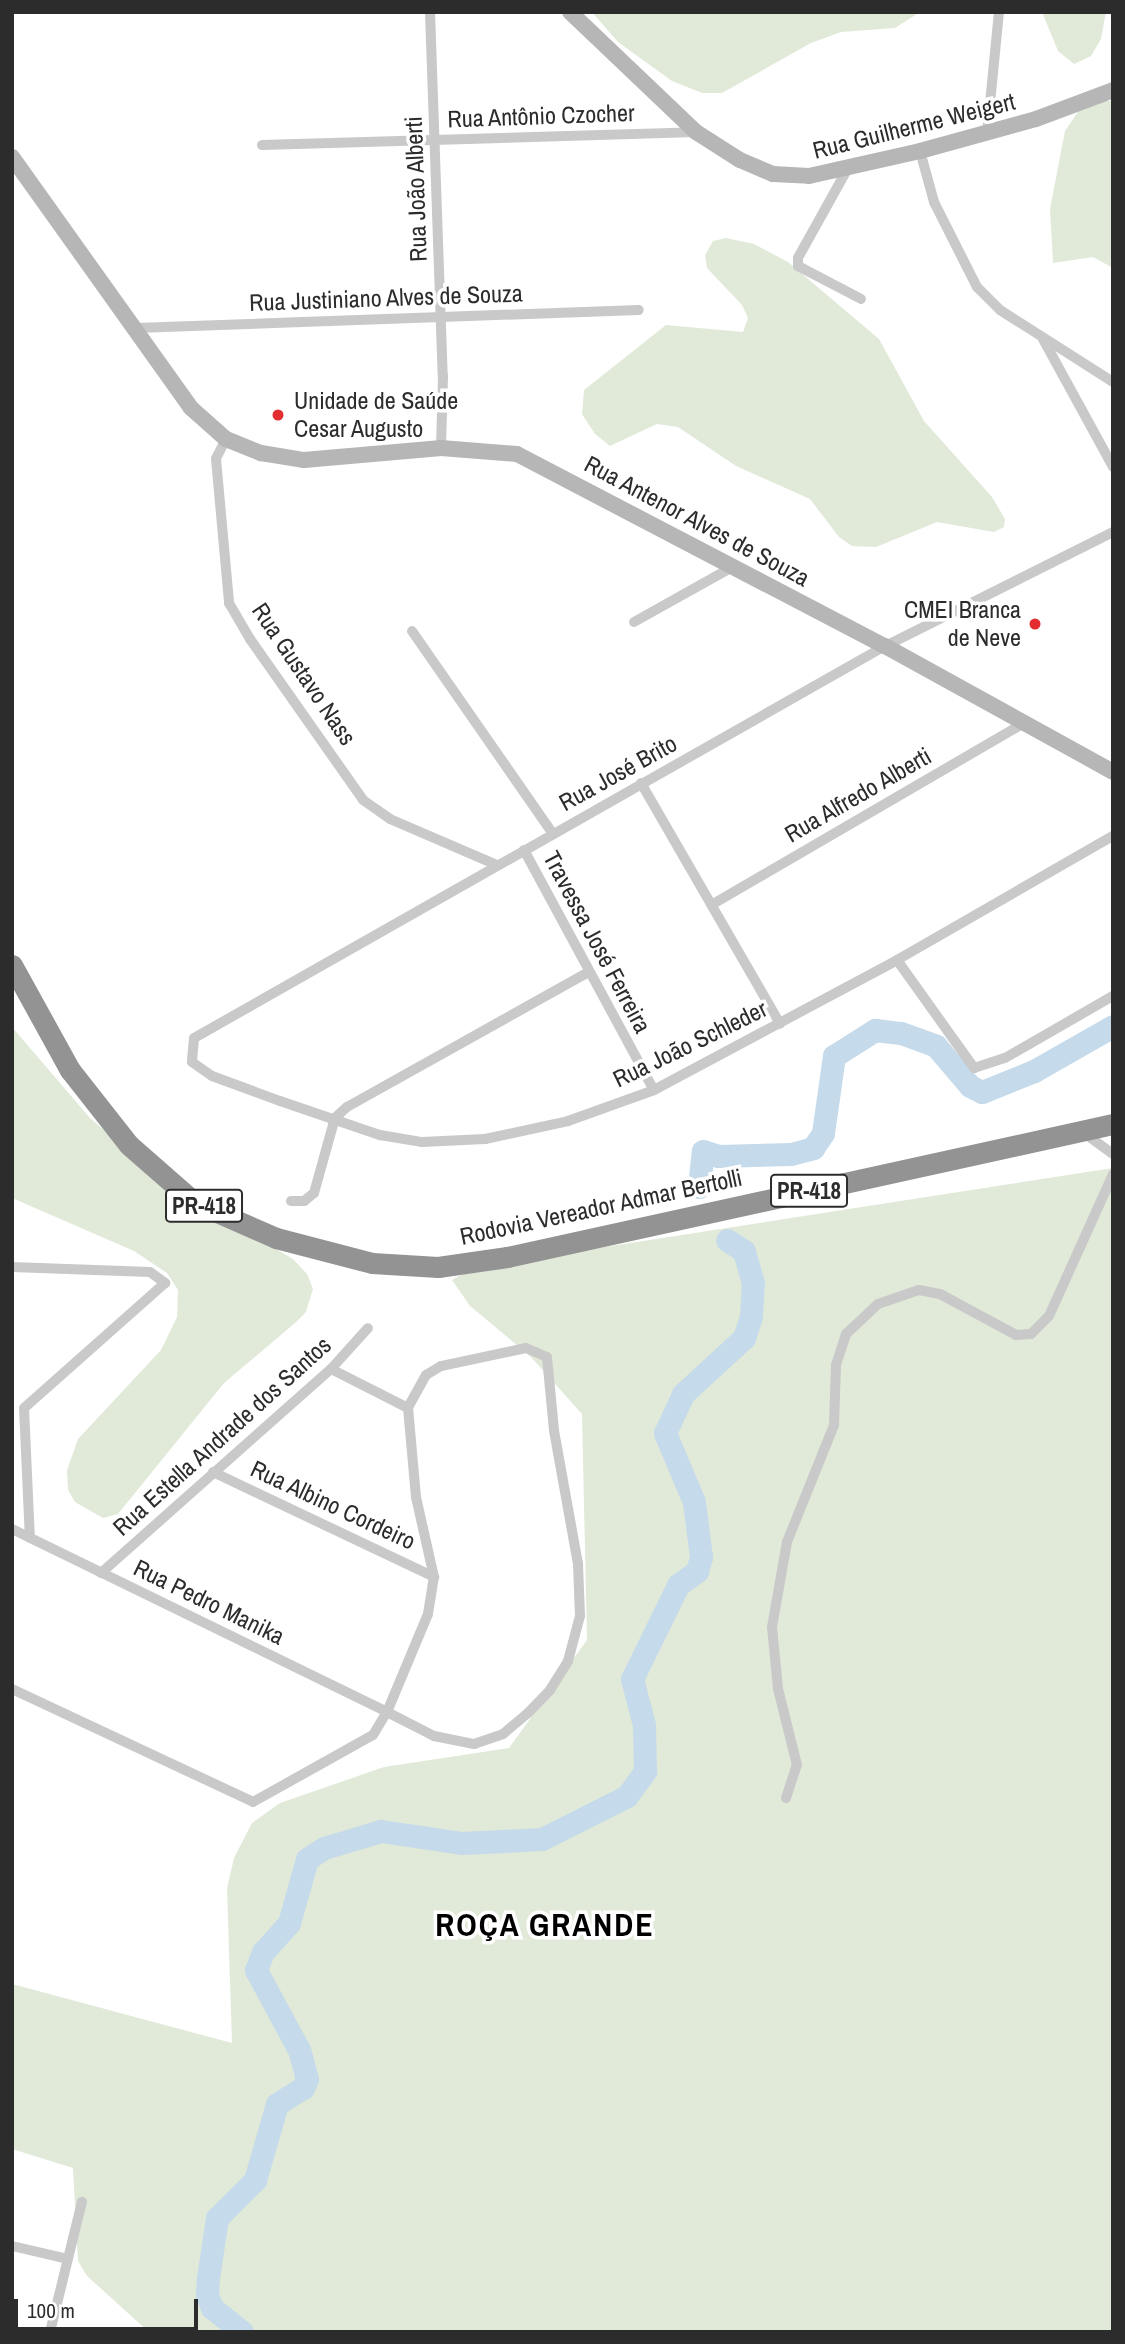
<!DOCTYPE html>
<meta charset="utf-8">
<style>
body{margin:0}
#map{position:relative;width:1125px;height:2344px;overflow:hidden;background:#fff;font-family:"Archivo Narrow",sans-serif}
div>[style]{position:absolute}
.green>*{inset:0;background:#e1ead9}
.river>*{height:23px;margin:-11.5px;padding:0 11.5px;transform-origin:11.5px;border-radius:11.5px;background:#c5daea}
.street>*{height:10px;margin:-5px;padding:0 5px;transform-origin:5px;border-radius:5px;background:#c9c9c9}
.secondary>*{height:16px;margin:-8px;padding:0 8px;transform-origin:8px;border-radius:8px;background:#b6b6b6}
.highway>*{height:21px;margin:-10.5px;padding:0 10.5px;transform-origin:10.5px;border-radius:10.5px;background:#939393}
.dots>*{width:19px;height:19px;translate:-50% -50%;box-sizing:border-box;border:4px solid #fff;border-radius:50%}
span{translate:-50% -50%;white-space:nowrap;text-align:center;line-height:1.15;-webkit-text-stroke:7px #fff;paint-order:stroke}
.shield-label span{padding:2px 5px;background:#fff;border:2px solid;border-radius:5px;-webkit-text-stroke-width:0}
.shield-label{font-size:23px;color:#2c2c2c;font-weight:700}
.street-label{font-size:24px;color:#2c2c2c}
.poi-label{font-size:24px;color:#2c2c2c}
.left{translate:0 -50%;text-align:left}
.right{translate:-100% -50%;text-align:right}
.district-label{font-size:32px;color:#000;font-weight:700;letter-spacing:2px}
.frame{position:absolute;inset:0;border:14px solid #2c2c2c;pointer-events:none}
.scale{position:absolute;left:14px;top:2299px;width:184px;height:32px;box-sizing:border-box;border:4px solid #2c2c2c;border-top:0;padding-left:9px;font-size:21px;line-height:24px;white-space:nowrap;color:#2c2c2c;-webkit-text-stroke:5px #fff;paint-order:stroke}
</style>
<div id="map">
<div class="green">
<div style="clip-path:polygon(592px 12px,920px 12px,895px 28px,841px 32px,811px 43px,722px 93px,702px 93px,672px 81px,618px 42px)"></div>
<div style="clip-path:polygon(1042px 12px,1106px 12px,1101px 39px,1091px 56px,1074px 64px,1058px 51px)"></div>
<div style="clip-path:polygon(1096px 101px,1113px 101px,1113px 268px,1093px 257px,1053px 263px,1050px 209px,1065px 131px,1081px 107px)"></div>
<div style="clip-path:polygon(726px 238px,754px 244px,788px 262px,879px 339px,924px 421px,992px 497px,1005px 519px,1004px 527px,994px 532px,937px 522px,876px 547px,852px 546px,839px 537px,810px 499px,736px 466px,678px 427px,657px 424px,610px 446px,595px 434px,582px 414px,584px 390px,666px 325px,743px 332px,748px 318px,742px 305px,707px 268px,705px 255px,713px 241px)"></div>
<div style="clip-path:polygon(12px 1027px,90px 1118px,169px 1186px,293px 1259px,307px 1274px,313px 1289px,306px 1312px,295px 1323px,224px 1383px,118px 1514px,103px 1518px,75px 1502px,68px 1490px,67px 1470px,78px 1439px,161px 1350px,177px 1317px,178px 1290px,167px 1273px,134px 1251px,12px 1198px)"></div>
<div style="clip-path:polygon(1113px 1168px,1113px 2332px,149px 2332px,87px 2276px,78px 2261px,73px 2168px,12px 2149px,12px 1984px,232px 2043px,227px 1888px,234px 1858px,252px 1823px,280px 1803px,384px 1767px,509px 1748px,587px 1640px,582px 1414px,530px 1356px,470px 1306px,452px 1280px,476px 1267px)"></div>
</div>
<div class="river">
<div style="left:699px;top:1187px;width:36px;rotate:-84deg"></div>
<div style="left:703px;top:1151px;width:16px;rotate:18deg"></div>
<div style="left:718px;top:1156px;width:73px;rotate:-1.6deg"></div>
<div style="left:791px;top:1154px;width:23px;rotate:-15deg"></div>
<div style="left:813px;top:1148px;width:18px;rotate:-56deg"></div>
<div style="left:823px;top:1133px;width:78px;rotate:-81.9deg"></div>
<div style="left:834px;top:1056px;width:49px;rotate:-32.4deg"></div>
<div style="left:875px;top:1030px;width:26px;rotate:7deg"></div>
<div style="left:901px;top:1033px;width:37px;rotate:20deg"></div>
<div style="left:936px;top:1046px;width:52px;rotate:49.6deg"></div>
<div style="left:970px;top:1086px;width:13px;rotate:27deg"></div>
<div style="left:982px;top:1092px;width:56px;rotate:-22deg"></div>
<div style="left:1034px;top:1071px;width:91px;rotate:-29.7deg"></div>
<div style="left:242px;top:2332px;width:38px;rotate:-141deg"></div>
<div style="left:212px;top:2308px;width:14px;rotate:-111deg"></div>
<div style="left:207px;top:2295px;width:17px;rotate:-87deg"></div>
<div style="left:208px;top:2278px;width:61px;rotate:-81.5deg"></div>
<div style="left:217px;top:2218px;width:54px;rotate:-45deg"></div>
<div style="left:255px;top:2180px;width:79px;rotate:-73.9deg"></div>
<div style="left:277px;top:2104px;width:31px;rotate:-32deg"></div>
<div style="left:303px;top:2088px;width:10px;rotate:-66deg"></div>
<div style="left:307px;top:2079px;width:30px;rotate:-105deg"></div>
<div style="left:299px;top:2050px;width:91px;rotate:-118.3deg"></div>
<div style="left:256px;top:1970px;width:19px;rotate:-69deg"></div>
<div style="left:263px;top:1952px;width:39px;rotate:-48deg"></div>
<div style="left:289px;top:1923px;width:66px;rotate:-74.3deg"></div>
<div style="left:307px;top:1859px;width:20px;rotate:-33deg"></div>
<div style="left:324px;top:1848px;width:59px;rotate:-16.6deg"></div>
<div style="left:381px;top:1831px;width:81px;rotate:8.5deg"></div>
<div style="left:461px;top:1843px;width:81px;rotate:-2.8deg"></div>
<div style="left:542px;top:1839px;width:95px;rotate:-26.8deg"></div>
<div style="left:627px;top:1796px;width:31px;rotate:-54deg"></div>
<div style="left:645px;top:1771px;width:46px;rotate:-91.2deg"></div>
<div style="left:644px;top:1725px;width:48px;rotate:-104.6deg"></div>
<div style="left:632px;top:1679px;width:105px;rotate:-63.9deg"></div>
<div style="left:678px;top:1585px;width:24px;rotate:-36deg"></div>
<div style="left:697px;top:1571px;width:15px;rotate:-74deg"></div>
<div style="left:701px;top:1557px;width:55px;rotate:-97.3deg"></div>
<div style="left:694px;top:1502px;width:75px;rotate:-112.8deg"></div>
<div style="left:665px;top:1433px;width:43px;rotate:-65.2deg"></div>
<div style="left:683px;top:1394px;width:83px;rotate:-42.6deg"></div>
<div style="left:744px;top:1338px;width:23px;rotate:-72deg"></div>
<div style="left:751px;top:1316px;width:33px;rotate:-87deg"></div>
<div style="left:753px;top:1283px;width:33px;rotate:-106deg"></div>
<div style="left:744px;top:1251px;width:20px;rotate:-147deg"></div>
</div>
<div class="street">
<div style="left:430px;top:12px;width:364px;rotate:88deg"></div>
<div style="left:443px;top:376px;width:72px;rotate:91.6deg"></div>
<div style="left:987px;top:134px;width:123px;rotate:-84.4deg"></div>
<div style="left:262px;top:145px;width:434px;rotate:-1.7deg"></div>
<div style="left:920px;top:151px;width:53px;rotate:74.6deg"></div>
<div style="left:934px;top:202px;width:95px;rotate:63.2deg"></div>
<div style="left:977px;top:287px;width:33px;rotate:45deg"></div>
<div style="left:1000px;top:310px;width:134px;rotate:32.5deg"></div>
<div style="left:848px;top:168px;width:103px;rotate:119.1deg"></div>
<div style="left:798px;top:258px;width:8px;rotate:90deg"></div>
<div style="left:798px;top:266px;width:71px;rotate:27.6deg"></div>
<div style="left:136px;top:328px;width:503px;rotate:-2.05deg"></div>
<div style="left:1043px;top:339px;width:146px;rotate:61.3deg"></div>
<div style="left:226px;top:439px;width:22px;rotate:117deg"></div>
<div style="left:216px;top:459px;width:145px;rotate:84.8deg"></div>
<div style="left:229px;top:603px;width:42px;rotate:59.7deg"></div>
<div style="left:250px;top:639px;width:197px;rotate:54.9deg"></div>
<div style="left:363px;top:800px;width:33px;rotate:35deg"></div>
<div style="left:390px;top:819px;width:116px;rotate:23.3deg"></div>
<div style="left:1113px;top:532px;width:255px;rotate:153.4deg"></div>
<div style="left:885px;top:646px;width:794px;rotate:150.43deg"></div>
<div style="left:194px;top:1038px;width:24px;rotate:95deg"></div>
<div style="left:192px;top:1062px;width:24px;rotate:35deg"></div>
<div style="left:212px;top:1076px;width:72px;rotate:20.2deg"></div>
<div style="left:280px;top:1101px;width:106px;rotate:18.8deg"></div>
<div style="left:380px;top:1135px;width:43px;rotate:9.5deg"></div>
<div style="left:422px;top:1142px;width:63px;rotate:-2.7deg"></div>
<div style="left:485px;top:1139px;width:85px;rotate:-12.2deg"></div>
<div style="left:568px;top:1121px;width:91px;rotate:-19.8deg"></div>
<div style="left:654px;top:1090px;width:276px;rotate:-28.1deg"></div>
<div style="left:897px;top:960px;width:249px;rotate:-29.9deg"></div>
<div style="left:634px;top:622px;width:115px;rotate:-29.2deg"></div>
<div style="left:412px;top:631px;width:247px;rotate:55.2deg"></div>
<div style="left:641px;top:783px;width:278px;rotate:60deg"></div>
<div style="left:524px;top:850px;width:273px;rotate:61.6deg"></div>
<div style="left:713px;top:904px;width:360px;rotate:-30.2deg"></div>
<div style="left:897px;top:960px;width:133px;rotate:54.5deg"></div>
<div style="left:974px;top:1068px;width:33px;rotate:-18deg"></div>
<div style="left:1005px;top:1058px;width:125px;rotate:-29.9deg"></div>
<div style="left:1084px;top:1133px;width:36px;rotate:36deg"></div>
<div style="left:291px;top:1201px;width:13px"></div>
<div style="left:304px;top:1201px;width:13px;rotate:-39deg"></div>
<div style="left:314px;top:1193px;width:78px;rotate:-74.4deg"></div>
<div style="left:335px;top:1118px;width:16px;rotate:-43deg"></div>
<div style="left:347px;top:1107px;width:275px;rotate:-29.2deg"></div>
<div style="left:12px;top:1267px;width:138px;rotate:2.1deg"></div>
<div style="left:150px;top:1272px;width:19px;rotate:36deg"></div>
<div style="left:165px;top:1283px;width:188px;rotate:138.4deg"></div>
<div style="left:24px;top:1408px;width:130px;rotate:87.4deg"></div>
<div style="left:213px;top:1472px;width:245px;rotate:25.4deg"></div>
<div style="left:12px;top:1529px;width:417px;rotate:26deg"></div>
<div style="left:387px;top:1712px;width:106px;rotate:-67.3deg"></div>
<div style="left:428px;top:1614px;width:37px;rotate:-81deg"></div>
<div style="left:434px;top:1577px;width:82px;rotate:-102.7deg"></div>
<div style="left:416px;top:1497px;width:89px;rotate:-95.1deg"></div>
<div style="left:101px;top:1573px;width:307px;rotate:-41.6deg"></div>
<div style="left:331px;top:1369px;width:55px;rotate:-47.9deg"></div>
<div style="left:12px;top:1689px;width:266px;rotate:25.1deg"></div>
<div style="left:253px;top:1802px;width:137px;rotate:-29.2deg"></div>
<div style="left:373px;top:1735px;width:27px;rotate:-59deg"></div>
<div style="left:387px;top:1712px;width:53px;rotate:27.1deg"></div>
<div style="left:434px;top:1736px;width:41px;rotate:11.3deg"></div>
<div style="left:474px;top:1744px;width:31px;rotate:-19deg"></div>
<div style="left:503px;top:1734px;width:33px;rotate:-40deg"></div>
<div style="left:528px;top:1713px;width:32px;rotate:-46deg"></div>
<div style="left:550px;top:1690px;width:34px;rotate:-58deg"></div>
<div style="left:568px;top:1661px;width:47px;rotate:-75.1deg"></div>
<div style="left:580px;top:1616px;width:52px;rotate:-92.2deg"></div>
<div style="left:578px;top:1564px;width:136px;rotate:-100.2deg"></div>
<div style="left:554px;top:1430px;width:73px;rotate:-95.5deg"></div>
<div style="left:547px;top:1357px;width:23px;rotate:-157deg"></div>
<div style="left:526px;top:1348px;width:87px;rotate:168deg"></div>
<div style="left:441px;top:1366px;width:17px;rotate:149deg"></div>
<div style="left:426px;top:1375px;width:38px;rotate:119deg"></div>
<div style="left:408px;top:1408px;width:86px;rotate:-153.1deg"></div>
<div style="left:786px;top:1798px;width:35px;rotate:-72deg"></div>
<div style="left:797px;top:1765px;width:78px;rotate:-104deg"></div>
<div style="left:778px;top:1689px;width:62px;rotate:-95.5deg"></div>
<div style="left:772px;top:1627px;width:86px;rotate:-80deg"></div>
<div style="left:787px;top:1542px;width:126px;rotate:-68.1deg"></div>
<div style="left:834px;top:1425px;width:60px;rotate:-88.1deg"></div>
<div style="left:836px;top:1365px;width:33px;rotate:-72deg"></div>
<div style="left:846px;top:1334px;width:44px;rotate:-43.2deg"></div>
<div style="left:878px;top:1304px;width:43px;rotate:-18.9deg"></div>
<div style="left:919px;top:1290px;width:21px;rotate:11deg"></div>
<div style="left:940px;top:1294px;width:86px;rotate:28.3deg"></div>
<div style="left:1016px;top:1335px;width:15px;rotate:-4deg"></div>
<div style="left:1031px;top:1334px;width:25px;rotate:-45deg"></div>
<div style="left:1049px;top:1316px;width:156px;rotate:-65.7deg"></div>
<div style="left:12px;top:2246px;width:57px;rotate:13.1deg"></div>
<div style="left:50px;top:2332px;width:134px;rotate:-76.2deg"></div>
</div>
<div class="secondary">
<div style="left:570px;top:12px;width:174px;rotate:43.6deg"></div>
<div style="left:696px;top:132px;width:52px;rotate:32.5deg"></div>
<div style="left:740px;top:160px;width:36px;rotate:23deg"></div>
<div style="left:773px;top:174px;width:36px;rotate:3deg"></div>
<div style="left:809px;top:176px;width:114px;rotate:-12.7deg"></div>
<div style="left:920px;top:151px;width:120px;rotate:-15.4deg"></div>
<div style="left:1036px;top:119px;width:82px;rotate:-20.6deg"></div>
<div style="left:12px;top:157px;width:308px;rotate:54.5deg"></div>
<div style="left:191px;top:408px;width:47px;rotate:41.5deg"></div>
<div style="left:226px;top:439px;width:38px;rotate:22deg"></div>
<div style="left:261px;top:453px;width:44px;rotate:9.2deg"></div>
<div style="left:304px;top:460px;width:138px;rotate:-5deg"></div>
<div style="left:441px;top:448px;width:76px;rotate:4.5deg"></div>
<div style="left:517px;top:454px;width:415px;rotate:27.6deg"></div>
<div style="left:885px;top:646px;width:260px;rotate:28.9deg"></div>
</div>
<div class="highway">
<div style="left:12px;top:965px;width:120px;rotate:61.1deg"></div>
<div style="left:70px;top:1070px;width:95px;rotate:51.8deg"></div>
<div style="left:129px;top:1145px;width:86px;rotate:41.2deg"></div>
<div style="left:194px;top:1202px;width:90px;rotate:23.7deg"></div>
<div style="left:276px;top:1238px;width:99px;rotate:14.6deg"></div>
<div style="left:372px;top:1263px;width:66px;rotate:3.5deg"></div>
<div style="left:438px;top:1267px;width:70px;rotate:-8.2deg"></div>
<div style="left:507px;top:1257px;width:620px;rotate:-12.38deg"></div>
</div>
<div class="dots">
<div style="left:278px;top:415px;background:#e42d31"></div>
<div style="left:1035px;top:624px;background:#e42d31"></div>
</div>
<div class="shield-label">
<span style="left:809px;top:1191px">PR-418</span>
<span style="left:204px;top:1206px">PR-418</span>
</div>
<div class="street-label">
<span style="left:541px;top:116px;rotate:-2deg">Rua Antônio Czocher</span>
<span style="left:914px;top:126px;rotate:-14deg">Rua Guilherme Weigert</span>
<span style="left:416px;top:189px;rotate:-92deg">Rua João Alberti</span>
<span style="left:386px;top:298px;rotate:-2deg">Rua Justiniano Alves de Souza</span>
<span style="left:697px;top:521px;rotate:28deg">Rua Antenor Alves de Souza</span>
<span style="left:304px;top:674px;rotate:56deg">Rua Gustavo Nass</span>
<span style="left:618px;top:773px;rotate:-29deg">Rua José Brito</span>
<span style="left:858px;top:795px;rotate:-30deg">Rua Alfredo Alberti</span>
<span style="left:597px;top:942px;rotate:62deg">Travessa José Ferreira</span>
<span style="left:690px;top:1044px;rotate:-26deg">Rua João Schleder</span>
<span style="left:601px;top:1207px;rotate:-12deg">Rodovia Vereador Admar Bertolli</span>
<span style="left:222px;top:1436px;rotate:-42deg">Rua Estella Andrade dos Santos</span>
<span style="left:333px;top:1505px;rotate:25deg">Rua Albino Cordeiro</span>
<span style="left:209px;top:1602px;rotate:26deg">Rua Pedro Manika</span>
</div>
<div class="poi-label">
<span class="left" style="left:294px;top:415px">Unidade de Saúde<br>Cesar Augusto</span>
<span class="right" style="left:1021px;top:624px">CMEI Branca<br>de Neve</span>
</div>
<div class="district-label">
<span style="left:545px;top:1925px">ROÇA GRANDE</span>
</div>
<div class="frame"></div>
<div class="scale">100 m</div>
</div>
